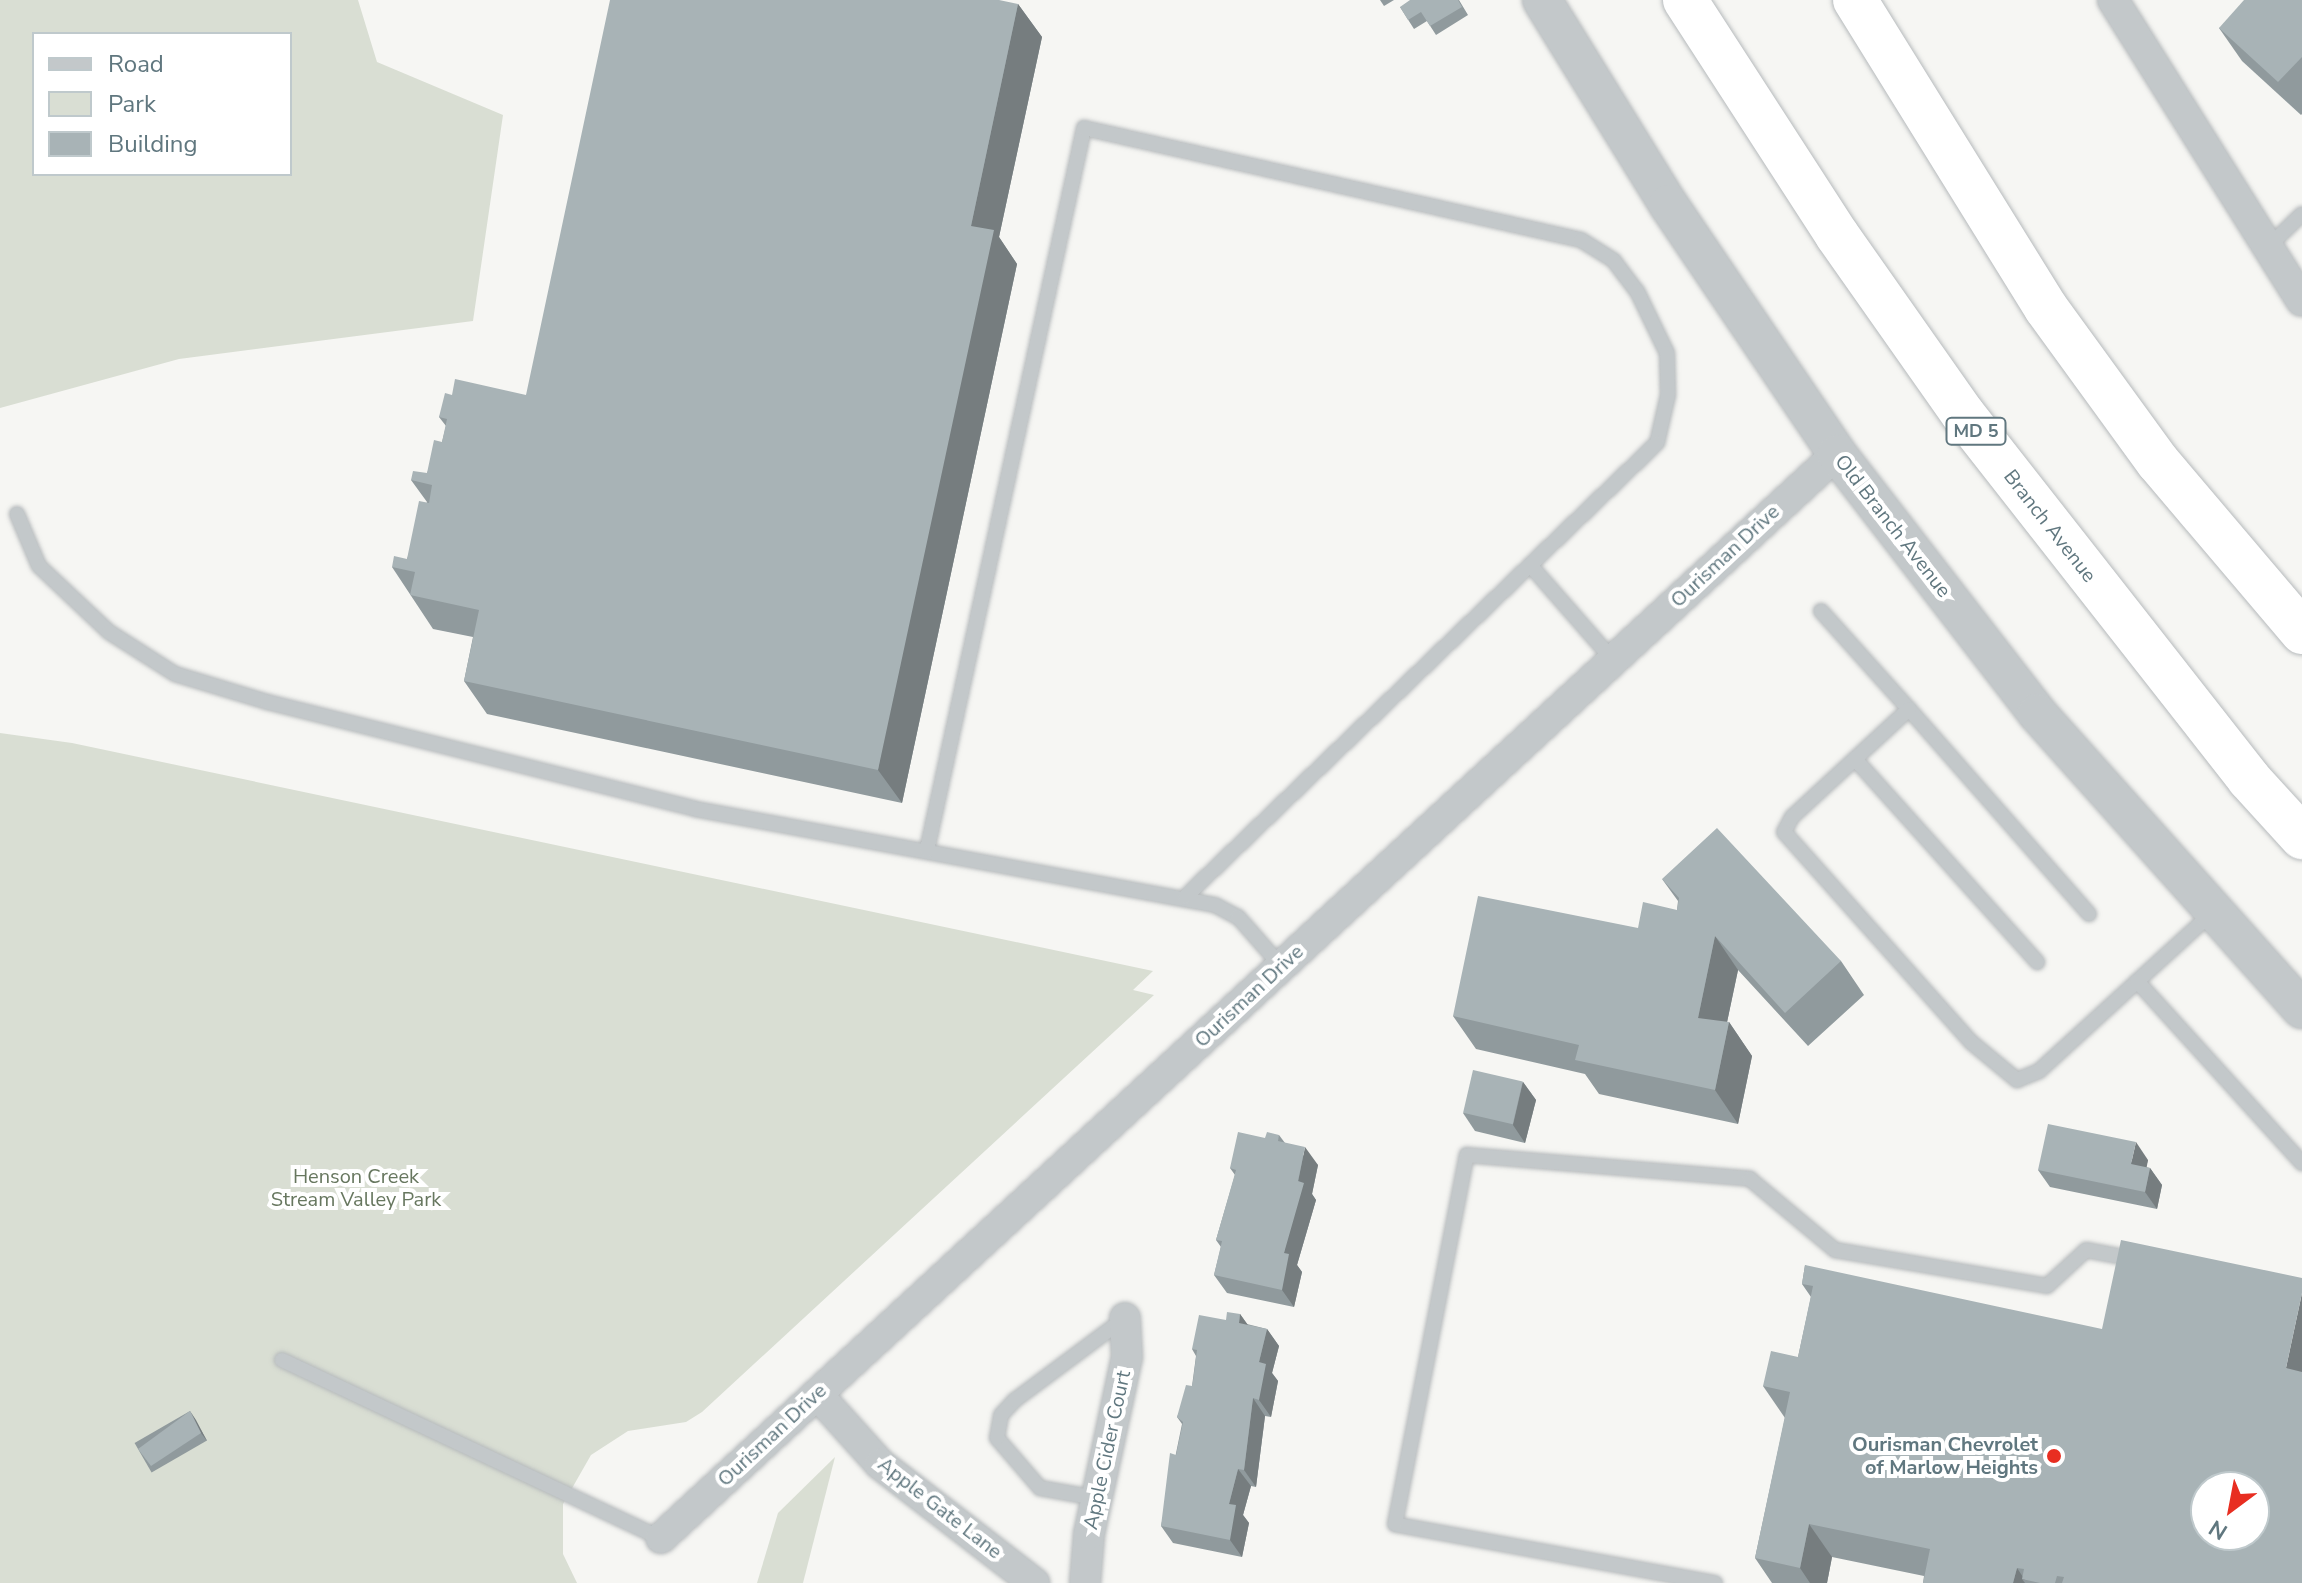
<!DOCTYPE html>
<style>
body{margin:0}
#map{position:relative;width:2302px;height:1583px;overflow:hidden;background:#f6f6f3;font-family:"Nunito Sans",sans-serif}
div>[style]{position:absolute}
.green>*{inset:0;background:#d9ded3}
.roads{filter:drop-shadow(0 0 2px #b6babc) drop-shadow(0 0 2px #b6babc)}
.service>*{height:14px;margin:-7px;padding:0 7px;transform-origin:7px;border-radius:7px;background:#c3c8ca}
.minor>*{height:30px;margin:-15px;padding:0 15px;transform-origin:15px;border-radius:15px;background:#c3c8ca}
.tertiary>*{height:38px;margin:-19px;padding:0 19px;transform-origin:19px;border-radius:19px;background:#c3c8ca}
.trunk>*{height:44px;margin:-22px;padding:0 22px;transform-origin:22px;border-radius:22px;background:#fff}
.wall>*{inset:0;background:#909a9d;transform-origin:0 0}
.shaded-wall>*{inset:0;background:#767d7f}
.building>*{inset:0;background:#a8b3b6;transform-origin:0 0}
.dots>*{width:22px;height:22px;translate:-50% -50%;box-sizing:border-box;border:4px solid #fff;border-radius:50%}
span{translate:-50% -50%;white-space:nowrap;text-align:center;line-height:1.15;-webkit-text-stroke:8px #fff;paint-order:stroke}
.shield-label span{padding:2px 6px;background:#fff;border:2px solid;border-radius:6px;-webkit-text-stroke-width:0}
.shield-label{font-size:18px;color:#60777f;font-weight:700}
.street-label{font-size:20px;color:#60777f}
.park-label{font-size:20px;color:#67775f}
.poi-label{font-size:20px;color:#60777f;font-weight:700}
.right{translate:-100% -50%;text-align:right}
.legend{position:absolute;left:32px;top:32px;width:260px;height:144px;box-sizing:border-box;background:#fff;border:2px solid #bfc9cc;margin:0;padding:10px 14px;list-style:none;font-size:24px;color:#60777f}
.legend li{display:flex;align-items:center;gap:16px;height:40px}
.legend b{width:40px;border:2px solid #bfc9cc}
.north{position:absolute;left:2190px;top:1471px;width:80px;height:80px;box-sizing:border-box;background:#fff;border:2px solid #bfc9cc;border-radius:50%;rotate:212deg;font-size:22px;font-weight:700;line-height:32px;text-align:center;color:#60777f}
.north::after{content:'';display:block;margin:auto;width:28px;height:36px;background:#e82e21;clip-path:polygon(50% 0,100% 100%,50% 72%,0 100%)}
</style>
<div id="map">
<div class="green">
<div style="clip-path:polygon(evenodd,0 0,358px 0,377px 62px,503px 115px,473px 321px,179px 359px,0 408px,0 0,290px 34px,290px 174px,34px 174px,34px 34px,290px 34px)"></div>
<div style="clip-path:polygon(0 733px,72px 743px,1153px 971px,1133px 990px,1154px 995px,702px 1412px,686px 1422px,628px 1431px,591px 1455px,563px 1504px,563px 1554px,577px 1583px,0 1583px)"></div>
<div style="clip-path:polygon(835px 1457px,803px 1583px,757px 1583px,778px 1513px)"></div>
</div>
<div class="roads">
<div class="service">
<div style="left:2268px;top:247px;width:47px;rotate:-44.1deg"></div>
<div style="left:17px;top:514px;width:56px;rotate:67.1deg"></div>
<div style="left:39px;top:566px;width:96px;rotate:43.3deg"></div>
<div style="left:109px;top:632px;width:78px;rotate:32.5deg"></div>
<div style="left:175px;top:674px;width:96px;rotate:16.9deg"></div>
<div style="left:267px;top:702px;width:441px;rotate:14deg"></div>
<div style="left:695px;top:809px;width:529px;rotate:10.46deg"></div>
<div style="left:1215px;top:905px;width:26px;rotate:28deg"></div>
<div style="left:1238px;top:917px;width:65px;rotate:48.7deg"></div>
<div style="left:1530px;top:565px;width:126px;rotate:48.9deg"></div>
<div style="left:1821px;top:611px;width:132px;rotate:48.1deg"></div>
<div style="left:1855px;top:759px;width:273px;rotate:48.1deg"></div>
<div style="left:927px;top:850px;width:739px;rotate:-77.73deg"></div>
<div style="left:1084px;top:128px;width:509px;rotate:12.7deg"></div>
<div style="left:1581px;top:240px;width:39px;rotate:32deg"></div>
<div style="left:1614px;top:261px;width:38px;rotate:53deg"></div>
<div style="left:1637px;top:291px;width:69px;rotate:64.2deg"></div>
<div style="left:1667px;top:353px;width:42px;rotate:88.6deg"></div>
<div style="left:1668px;top:395px;width:49px;rotate:102.9deg"></div>
<div style="left:1657px;top:443px;width:655px;rotate:136.11deg"></div>
<div style="left:2089px;top:914px;width:273px;rotate:-131.3deg"></div>
<div style="left:1909px;top:709px;width:159px;rotate:137.3deg"></div>
<div style="left:1792px;top:817px;width:17px;rotate:118deg"></div>
<div style="left:1784px;top:832px;width:281px;rotate:48.3deg"></div>
<div style="left:1971px;top:1042px;width:60px;rotate:39.6deg"></div>
<div style="left:2017px;top:1080px;width:24px;rotate:-22deg"></div>
<div style="left:2039px;top:1071px;width:237px;rotate:-42.4deg"></div>
<div style="left:2137px;top:981px;width:246px;rotate:47.8deg"></div>
<div style="left:282px;top:1360px;width:419px;rotate:25.2deg"></div>
<div style="left:1096px;top:1498px;width:57px;rotate:-169.9deg"></div>
<div style="left:1040px;top:1488px;width:66px;rotate:-130.7deg"></div>
<div style="left:997px;top:1438px;width:23px;rotate:-80deg"></div>
<div style="left:1001px;top:1415px;width:21px;rotate:-47deg"></div>
<div style="left:1015px;top:1400px;width:137px;rotate:-36.7deg"></div>
<div style="left:1715px;top:1583px;width:325px;rotate:-169.6deg"></div>
<div style="left:1395px;top:1524px;width:376px;rotate:-79deg"></div>
<div style="left:1467px;top:1155px;width:284px;rotate:4.8deg"></div>
<div style="left:1750px;top:1179px;width:111px;rotate:39.9deg"></div>
<div style="left:1835px;top:1250px;width:215px;rotate:9.6deg"></div>
<div style="left:2047px;top:1286px;width:53px;rotate:-42.7deg"></div>
<div style="left:2086px;top:1250px;width:48px;rotate:10.8deg"></div>
</div>
<div class="minor">
<div style="left:2113px;top:0;width:355px;rotate:57.9deg"></div>
<div style="left:817px;top:1394px;width:94px;rotate:48deg"></div>
<div style="left:880px;top:1464px;width:195px;rotate:37.7deg"></div>
<div style="left:661px;top:1538px;width:1599px;rotate:-42.67deg"></div>
<div style="left:1085px;top:1583px;width:49px;rotate:-85.3deg"></div>
<div style="left:1089px;top:1534px;width:181px;rotate:-77.9deg"></div>
<div style="left:1127px;top:1357px;width:39px;rotate:-93deg"></div>
</div>
<div class="tertiary">
<div style="left:1542px;top:0;width:240px;rotate:58.3deg"></div>
<div style="left:1668px;top:204px;width:302px;rotate:55.9deg"></div>
<div style="left:1837px;top:454px;width:327px;rotate:52.3deg"></div>
<div style="left:2037px;top:713px;width:397px;rotate:48.2deg"></div>
</div>
<div class="trunk">
<div style="left:1685px;top:0;width:280px;rotate:57.1deg"></div>
<div style="left:1837px;top:235px;width:219px;rotate:54.9deg"></div>
<div style="left:1963px;top:414px;width:464px;rotate:51.9deg"></div>
<div style="left:2249px;top:779px;width:79px;rotate:47.6deg"></div>
<div style="left:1855px;top:0;width:362px;rotate:58.2deg"></div>
<div style="left:2046px;top:308px;width:190px;rotate:54deg"></div>
<div style="left:2158px;top:462px;width:223px;rotate:49.7deg"></div>
</div>
</div>
<div class="wall">
<div style="clip-path:polygon(1380px 0,1394px 0,1384px 6px)"></div>
<div style="clip-path:polygon(1459px 0,1468px 15px,1436px 35px,1427px 21px,1414px 29px,1400px 7px)"></div>
<div style="clip-path:polygon(2302px 0,2302px 114px,2301px 115px,2242px 61px,2219px 28px)"></div>
<div style="clip-path:polygon(1018px 4px,1042px 37px,999px 237px,1017px 264px,902px 803px,487px 714px,464px 681px,473px 637px,433px 629px,392px 567px,407px 559px,427px 502px,411px 480px,427px 473px,442px 442px,446px 426px,439px 417px,452px 395px,526px 395px)"></div>
<div style="clip-path:polygon(1662px 879px,1841px 961px,1864px 995px,1808px 1046px,1738px 970px,1727px 1022px,1729px 1022px,1752px 1056px,1738px 1124px,1599px 1094px,1585px 1074px,1476px 1049px,1453px 1016px,1677px 910px,1678px 901px)"></div>
<div style="clip-path:polygon(1523px 1082px,1536px 1100px,1525px 1143px,1475px 1131px,1463px 1113px)"></div>
<div style="clip-path:polygon(1279px 1135px,1285px 1143px,1318px 1165px,1312px 1194px,1316px 1200px,1297px 1265px,1302px 1272px,1294px 1307px,1227px 1293px,1214px 1275px,1221px 1247px,1216px 1240px,1235px 1175px,1230px 1168px,1265px 1138px)"></div>
<div style="clip-path:polygon(2148px 1160px,2146px 1167px,2150px 1168px,2162px 1185px,2157px 1209px,2050px 1187px,2038px 1170px)"></div>
<div style="clip-path:polygon(1805px 1265px,2302px 1583px,1923px 1583px,1924px 1576px,1832px 1557px,1827px 1583px,1772px 1583px,1755px 1558px,1785px 1418px,1763px 1386px,1798px 1357px,1811px 1297px,1802px 1284px)"></div>
<div style="clip-path:polygon(1240px 1314px,1247px 1324px,1267px 1329px,1279px 1346px,1272px 1373px,1278px 1381px,1271px 1417px,1265px 1416px,1256px 1487px,1251px 1486px,1243px 1515px,1249px 1523px,1242px 1557px,1173px 1543px,1161px 1526px,1182px 1424px,1177px 1417px,1192px 1386px,1196px 1356px,1192px 1349px,1226px 1320px)"></div>
<div style="left:190px;top:1411px;width:34px;height:64px;rotate:60deg"></div>
</div>
<div class="shaded-wall">
<div style="clip-path:polygon(1018px 4px,1042px 37px,999px 237px,1017px 264px,902px 803px,878px 770px,971px 226px)"></div>
<div style="clip-path:polygon(1715px 936px,1738px 970px,1721px 1051px,1698px 1018px)"></div>
<div style="clip-path:polygon(1729px 1022px,1752px 1056px,1738px 1124px,1715px 1090px)"></div>
<div style="clip-path:polygon(1523px 1082px,1536px 1100px,1525px 1143px,1513px 1125px)"></div>
<div style="clip-path:polygon(2136px 1142px,2148px 1160px,2144px 1181px,2131px 1164px)"></div>
<div style="clip-path:polygon(1305px 1147px,1318px 1165px,1312px 1194px,1316px 1200px,1297px 1265px,1302px 1272px,1294px 1307px,1282px 1290px,1284px 1253px)"></div>
<div style="clip-path:polygon(2150px 1168px,2162px 1185px,2157px 1209px,2145px 1192px)"></div>
<div style="clip-path:polygon(2302px 1293px,2302px 1391px,2286px 1368px)"></div>
<div style="clip-path:polygon(1240px 1314px,1253px 1332px,1239px 1323px)"></div>
<div style="clip-path:polygon(1267px 1329px,1279px 1346px,1272px 1373px,1278px 1381px,1271px 1417px,1259px 1400px,1259px 1362px)"></div>
<div style="clip-path:polygon(1253px 1398px,1265px 1416px,1256px 1487px,1244px 1470px)"></div>
<div style="clip-path:polygon(190px 1411px,196px 1420px,207px 1441px,201px 1433px)"></div>
<div style="clip-path:polygon(1238px 1469px,1251px 1486px,1243px 1515px,1249px 1523px,1242px 1557px,1230px 1540px,1229px 1504px)"></div>
<div style="clip-path:polygon(1809px 1524px,1832px 1557px,1827px 1583px,1810px 1583px,1800px 1568px)"></div>
<div style="clip-path:polygon(2017px 1568px,2025px 1580px,2022px 1579px,2025px 1583px,2013px 1583px)"></div>
</div>
<div class="building">
<div style="clip-path:polygon(610px 0,999px 0,1018px 4px,971px 226px,994px 230px,878px 770px,464px 681px,479px 610px,410px 595px,415px 572px,392px 567px,394px 556px,407px 559px,419px 501px,429px 503px,432px 485px,411px 480px,413px 471px,427px 473px,434px 440px,442px 442px,447px 419px,439px 417px,445px 393px,452px 395px,455px 379px,526px 395px)"></div>
<div style="clip-path:polygon(1410px 0,1458px 0,1462px 7px,1430px 26px,1421px 12px,1408px 20px,1400px 7px)"></div>
<div style="clip-path:polygon(2244px 0,2302px 0,2302px 57px,2278px 82px,2219px 28px)"></div>
<div style="clip-path:polygon(1717px 828px,1841px 961px,1785px 1013px,1715px 936px,1698px 1018px,1729px 1022px,1715px 1090px,1575px 1060px,1579px 1045px,1453px 1016px,1478px 896px,1638px 928px,1643px 902px,1677px 910px,1679px 898px,1662px 879px)"></div>
<div style="left:1473px;top:1070px;width:51px;height:44px;rotate:13deg"></div>
<div style="clip-path:polygon(2048px 1124px,2136px 1142px,2131px 1164px,2150px 1168px,2145px 1192px,2038px 1170px)"></div>
<div style="clip-path:polygon(1238px 1132px,1265px 1138px,1267px 1132px,1279px 1135px,1278px 1141px,1305px 1147px,1298px 1181px,1304px 1183px,1284px 1253px,1289px 1254px,1282px 1290px,1214px 1275px,1222px 1241px,1216px 1240px,1236px 1170px,1230px 1168px)"></div>
<div style="clip-path:polygon(evenodd,2121px 1240px,2302px 1278px,2302px 1293px,2286px 1368px,2302px 1372px,2302px 1583px,2062px 1583px,2064px 1577px,2057px 1576px,2055px 1583px,2040px 1583px,2022px 1579px,2024px 1569px,2017px 1568px,2013px 1583px,1923px 1583px,1930px 1549px,1809px 1524px,1800px 1568px,1755px 1558px,1790px 1392px,1763px 1386px,1771px 1351px,1798px 1357px,1813px 1286px,1802px 1284px,1805px 1265px,2102px 1329px,2121px 1240px,2206px 1487px,2254px 1487px,2254px 1535px,2206px 1535px,2206px 1487px)"></div>
<div style="clip-path:polygon(1227px 1312px,1240px 1314px,1239px 1323px,1267px 1329px,1259px 1362px,1266px 1364px,1259px 1400px,1253px 1398px,1244px 1470px,1238px 1469px,1229px 1504px,1236px 1505px,1230px 1540px,1161px 1526px,1170px 1453px,1176px 1455px,1183px 1422px,1177px 1417px,1186px 1385px,1192px 1386px,1193px 1381px,1197px 1350px,1192px 1349px,1199px 1315px,1226px 1320px)"></div>
<div style="clip-path:polygon(190px 1411px,201px 1433px,151px 1466px,138px 1449px)"></div>
</div>
<div class="dots">
<div style="left:2054px;top:1456px;background:#e82e21"></div>
</div>
<div class="shield-label">
<span style="left:1976px;top:431px">MD 5</span>
</div>
<div class="street-label">
<span style="left:1893px;top:526px;rotate:52deg">Old Branch Avenue</span>
<span style="left:2050px;top:526px;rotate:52deg">Branch Avenue</span>
<span style="left:1725px;top:556px;rotate:-43deg">Ourisman Drive</span>
<span style="left:1249px;top:996px;rotate:-43deg">Ourisman Drive</span>
<span style="left:772px;top:1435px;rotate:-43deg">Ourisman Drive</span>
<span style="left:1107px;top:1450px;rotate:-78deg">Apple Cider Court</span>
<span style="left:940px;top:1508px;rotate:38deg">Apple Gate Lane</span>
</div>
<div class="park-label">
<span style="left:356px;top:1188px">Henson Creek<br>Stream Valley Park</span>
</div>
<div class="poi-label">
<span class="right" style="left:2038px;top:1456px">Ourisman Chevrolet<br>of Marlow Heights</span>
</div>
<ul class="legend">
<li><b style="height:10px;background:#c3c8ca"></b>Road</li>
<li><b style="height:22px;background:#d9ded3"></b>Park</li>
<li><b style="height:22px;background:#a8b3b6"></b>Building</li>
</ul>
<div class="north">N</div>
</div>
